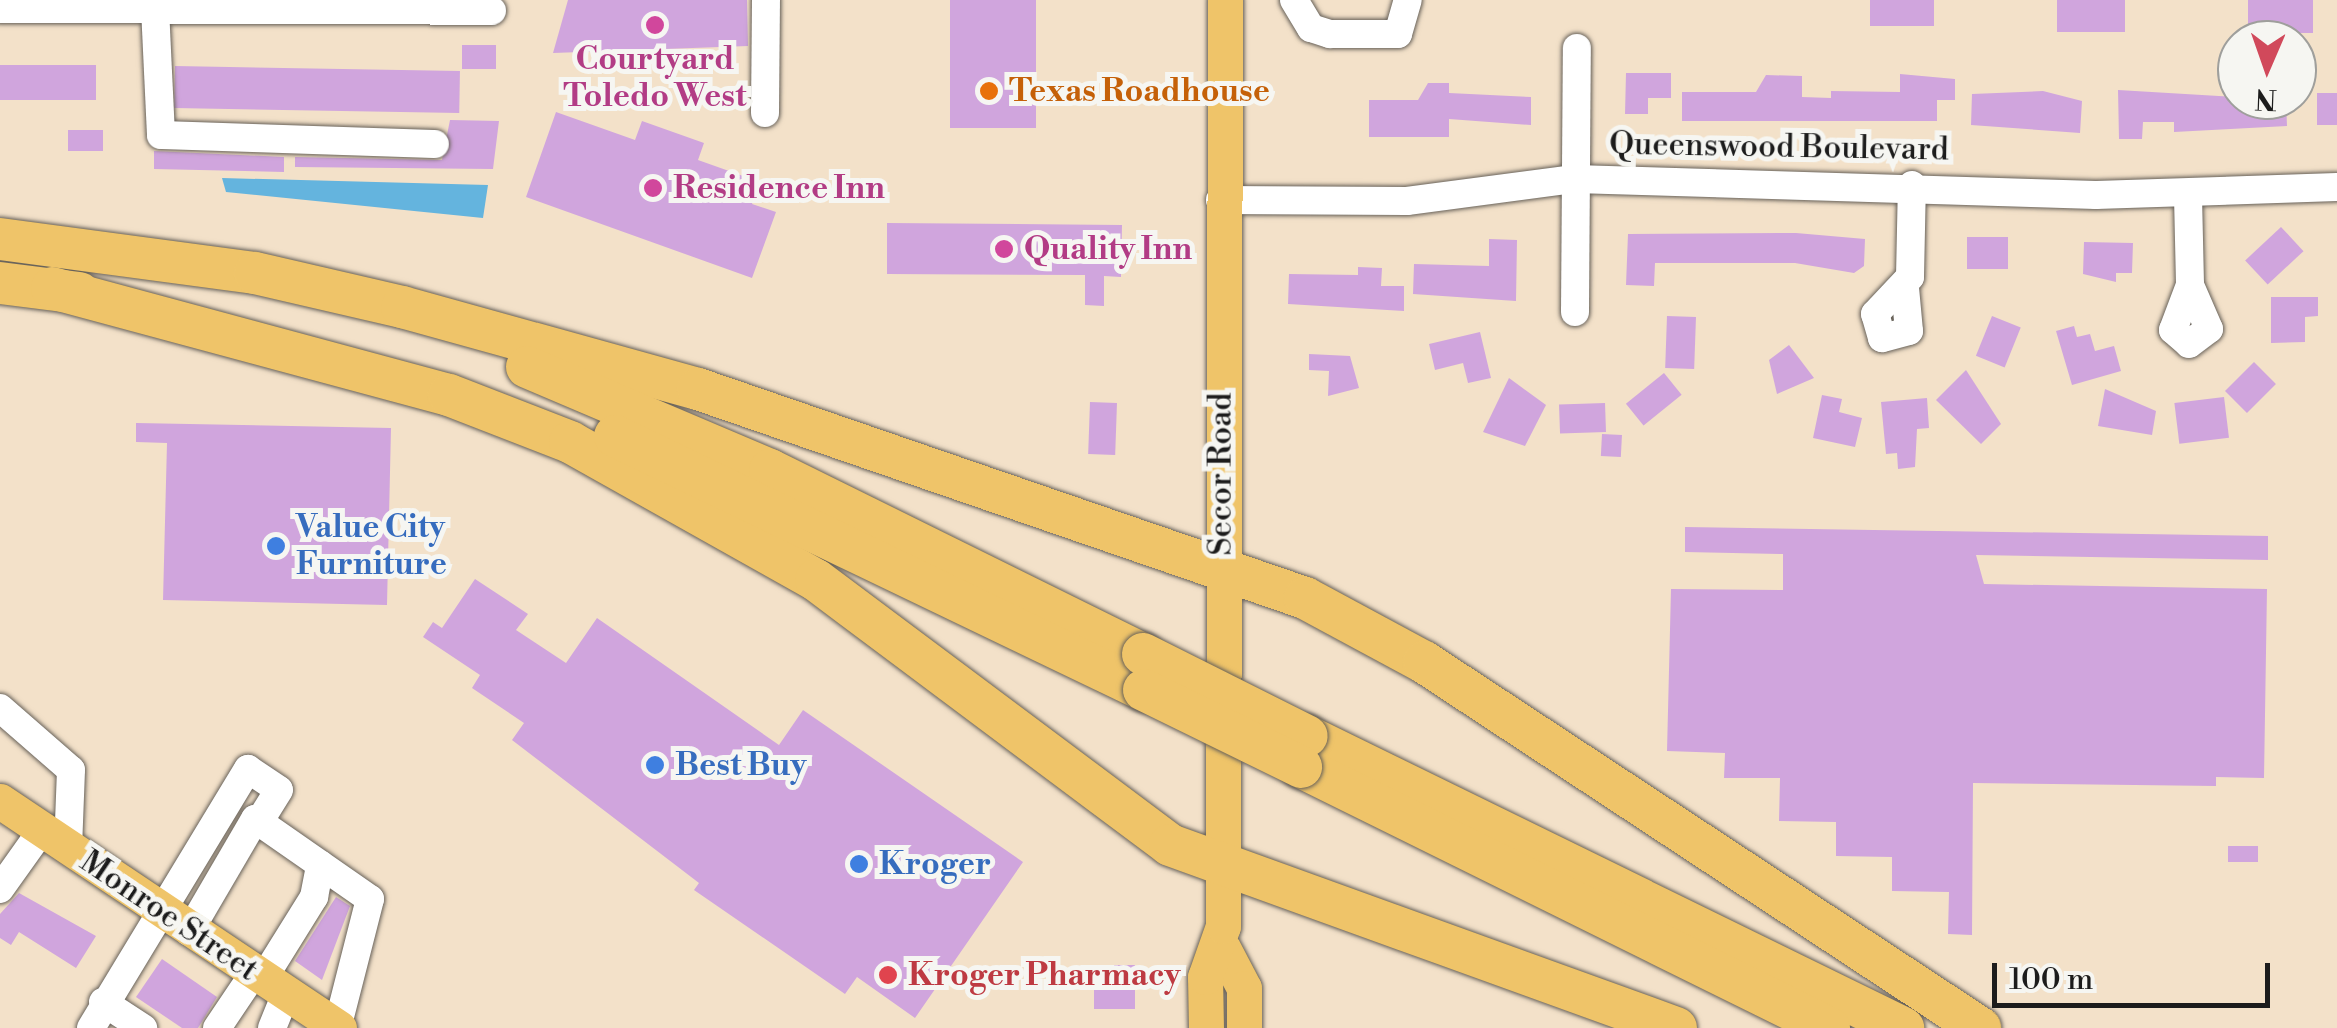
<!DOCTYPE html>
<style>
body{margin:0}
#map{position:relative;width:2337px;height:1028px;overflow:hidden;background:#f3e1c9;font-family:"Libre Bodoni",serif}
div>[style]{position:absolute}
.water>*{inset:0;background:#64b4de}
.building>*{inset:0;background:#d0a5dd;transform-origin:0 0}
.roads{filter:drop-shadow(0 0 2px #676159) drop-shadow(0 0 2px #676159)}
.minor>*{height:28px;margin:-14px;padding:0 14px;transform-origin:14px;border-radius:14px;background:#fff}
.major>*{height:35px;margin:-17.5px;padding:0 17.5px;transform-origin:17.5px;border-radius:17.5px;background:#efc469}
.highway>*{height:42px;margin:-21px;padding:0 21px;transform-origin:21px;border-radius:21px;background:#efc469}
.bridges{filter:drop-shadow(0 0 2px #676159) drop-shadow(0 0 2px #676159)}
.highway-bridge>*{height:42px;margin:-21px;padding:0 21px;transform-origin:21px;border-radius:21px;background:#efc469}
.dots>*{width:28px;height:28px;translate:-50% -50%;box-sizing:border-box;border:5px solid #f6f6f2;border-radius:50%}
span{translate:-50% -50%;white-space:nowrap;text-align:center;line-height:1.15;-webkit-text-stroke:10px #f6f6f2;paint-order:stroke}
.hotel-label{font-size:32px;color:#b23c85;font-weight:700}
.left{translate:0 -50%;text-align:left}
.food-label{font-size:32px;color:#c56008;font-weight:700}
.street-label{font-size:32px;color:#1c1c1c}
.shop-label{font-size:32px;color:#366cbe;font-weight:700}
.health-label{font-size:32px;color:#be3a42;font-weight:700}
.north{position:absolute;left:2217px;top:20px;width:100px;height:100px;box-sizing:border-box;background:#f6f6f2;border:2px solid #9f9f9c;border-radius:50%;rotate:182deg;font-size:28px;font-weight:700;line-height:40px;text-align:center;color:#1c1c1c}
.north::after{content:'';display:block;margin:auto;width:35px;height:45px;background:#d1495b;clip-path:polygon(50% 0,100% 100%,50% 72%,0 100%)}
.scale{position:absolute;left:1992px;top:963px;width:278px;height:45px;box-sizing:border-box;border:5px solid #1c1c1c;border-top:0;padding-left:12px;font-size:30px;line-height:35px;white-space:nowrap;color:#1c1c1c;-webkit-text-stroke:8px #f6f6f2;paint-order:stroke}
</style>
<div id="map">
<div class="water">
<div style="clip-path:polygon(222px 178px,488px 185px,483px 218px,226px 192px)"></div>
</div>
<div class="building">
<div style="clip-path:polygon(568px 0,747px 0,748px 46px,553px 53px)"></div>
<div style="left:950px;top:0;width:86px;height:128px"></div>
<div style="left:1870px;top:0;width:64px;height:26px"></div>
<div style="left:2057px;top:0;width:68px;height:32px"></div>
<div style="left:2248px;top:0;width:65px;height:33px"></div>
<div style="left:462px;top:45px;width:34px;height:24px"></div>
<div style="left:96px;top:65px;width:35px;height:96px;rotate:90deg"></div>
<div style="left:175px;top:66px;width:285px;height:42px;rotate:1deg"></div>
<div style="clip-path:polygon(1626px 73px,1671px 73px,1671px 98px,1648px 98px,1648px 114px,1625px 114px)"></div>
<div style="clip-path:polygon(1900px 74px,1955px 79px,1955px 100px,1937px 100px,1937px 121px,1682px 121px,1682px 92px,1756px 92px,1766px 75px,1802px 76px,1802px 97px,1831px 98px,1831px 91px,1900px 92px)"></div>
<div style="clip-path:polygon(1428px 83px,1449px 83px,1449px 93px,1531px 97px,1531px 125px,1449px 119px,1449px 137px,1369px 137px,1369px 100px,1418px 100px)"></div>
<div style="clip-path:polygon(2118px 90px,2286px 100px,2287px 126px,2174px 132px,2174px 122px,2143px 122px,2142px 139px,2119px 139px)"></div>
<div style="clip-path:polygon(2043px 91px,2082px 101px,2080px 133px,1971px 125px,1972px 94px)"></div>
<div style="left:2317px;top:93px;width:20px;height:32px"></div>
<div style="clip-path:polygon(556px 112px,635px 140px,642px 121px,704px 143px,698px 160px,760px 182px,752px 204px,776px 212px,752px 278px,526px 197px)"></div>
<div style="clip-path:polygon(450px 120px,499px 121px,493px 169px,295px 167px,295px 157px,442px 160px)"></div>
<div style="left:68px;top:130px;width:35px;height:21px"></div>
<div style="clip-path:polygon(154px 151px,284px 157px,284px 172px,154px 169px)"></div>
<div style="clip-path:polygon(887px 223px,1122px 225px,1121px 277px,1104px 276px,1104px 306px,1085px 305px,1085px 275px,887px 274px)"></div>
<div style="left:2281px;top:227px;width:33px;height:49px;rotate:47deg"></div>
<div style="clip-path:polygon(1796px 233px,1865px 239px,1864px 266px,1854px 273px,1795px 263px,1655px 263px,1654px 286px,1626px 285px,1628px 234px)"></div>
<div style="left:1967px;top:237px;width:41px;height:32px"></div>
<div style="clip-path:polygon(1489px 239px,1517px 240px,1516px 301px,1413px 294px,1414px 264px,1489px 266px)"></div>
<div style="clip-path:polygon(2084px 242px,2133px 243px,2132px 273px,2116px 273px,2116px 282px,2083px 274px)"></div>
<div style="clip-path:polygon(1358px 267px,1382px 268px,1381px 286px,1404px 286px,1404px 311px,1288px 304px,1289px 274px,1358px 275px)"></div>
<div style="clip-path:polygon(2271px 297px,2318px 297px,2318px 316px,2305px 317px,2305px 342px,2271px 343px)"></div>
<div style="left:1667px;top:316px;width:29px;height:52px;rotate:2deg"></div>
<div style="left:1992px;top:316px;width:31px;height:43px;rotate:22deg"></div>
<div style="clip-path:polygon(2074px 326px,2077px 337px,2090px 334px,2095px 351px,2114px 346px,2121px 371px,2072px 385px,2056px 331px)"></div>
<div style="clip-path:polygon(1480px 332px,1491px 378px,1468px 383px,1463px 363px,1435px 370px,1429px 344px)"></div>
<div style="clip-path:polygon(1789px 345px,1814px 378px,1777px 394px,1769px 360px)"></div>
<div style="clip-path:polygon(1309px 354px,1350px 356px,1359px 388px,1328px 396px,1329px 371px,1309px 370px)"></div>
<div style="left:2254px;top:362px;width:31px;height:41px;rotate:45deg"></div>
<div style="clip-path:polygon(1966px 370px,2001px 424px,1981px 444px,1936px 400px)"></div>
<div style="left:1664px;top:373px;width:28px;height:49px;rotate:51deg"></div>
<div style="clip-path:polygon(1509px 378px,1546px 405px,1525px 446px,1483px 432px)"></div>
<div style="clip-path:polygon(2105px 389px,2156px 411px,2152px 435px,2098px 426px)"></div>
<div style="clip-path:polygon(1822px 395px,1842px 399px,1839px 412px,1862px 418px,1855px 447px,1813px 438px)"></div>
<div style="left:2224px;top:397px;width:41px;height:50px;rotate:83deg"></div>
<div style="clip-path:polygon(1927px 398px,1929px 428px,1917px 429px,1915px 467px,1898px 469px,1897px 453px,1886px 454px,1881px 402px)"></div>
<div style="left:1090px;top:402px;width:27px;height:52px;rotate:2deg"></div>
<div style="left:1605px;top:403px;width:29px;height:46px;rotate:88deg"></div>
<div style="clip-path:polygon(136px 423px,391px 428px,387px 605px,163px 600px,167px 443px,136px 442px)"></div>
<div style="left:1602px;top:434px;width:20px;height:22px;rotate:3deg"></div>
<div style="clip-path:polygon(1685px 527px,2268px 536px,2268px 560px,1976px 555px,1984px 584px,2267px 589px,2264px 778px,2216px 777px,2216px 786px,1973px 783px,1972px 935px,1948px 934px,1949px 892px,1892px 891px,1892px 857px,1836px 856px,1836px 822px,1779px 821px,1780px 778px,1724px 778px,1725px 753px,1667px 751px,1671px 589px,1783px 590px,1783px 554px,1685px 552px)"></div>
<div style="clip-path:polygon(475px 579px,528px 614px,516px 630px,566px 663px,597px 618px,779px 745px,803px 710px,1023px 862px,915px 1018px,857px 977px,845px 994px,694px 890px,699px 883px,512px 740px,524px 723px,472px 688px,480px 675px,423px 637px,433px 622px,442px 628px)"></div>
<div style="left:2228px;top:846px;width:30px;height:16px"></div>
<div style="clip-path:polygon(19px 893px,96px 936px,76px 968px,19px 932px,11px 945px,0 938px,0 914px)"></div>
<div style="clip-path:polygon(336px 897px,350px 906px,322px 980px,295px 961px)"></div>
<div style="clip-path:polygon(162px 959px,217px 997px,198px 1028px,182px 1028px,136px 997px)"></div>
<div style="left:1094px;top:965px;width:41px;height:44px"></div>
</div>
<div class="roads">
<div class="minor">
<div style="left:1294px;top:0;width:33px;rotate:59deg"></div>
<div style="left:1311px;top:28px;width:20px;rotate:18deg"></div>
<div style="left:1330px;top:34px;width:68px"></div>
<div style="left:1398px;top:34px;width:35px;rotate:-74deg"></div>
<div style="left:155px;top:8px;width:127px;rotate:87.3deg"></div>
<div style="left:161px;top:135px;width:274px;rotate:1.9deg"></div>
<div style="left:0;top:9px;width:492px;rotate:0.2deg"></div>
<div style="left:765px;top:113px;width:113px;rotate:-89.5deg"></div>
<div style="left:2188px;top:196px;width:89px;rotate:88.7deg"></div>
<div style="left:2190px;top:285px;width:48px;rotate:110.7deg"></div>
<div style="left:2173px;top:330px;width:21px;rotate:41deg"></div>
<div style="left:2189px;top:344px;width:25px;rotate:-37deg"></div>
<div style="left:2209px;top:329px;width:48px;rotate:-113.4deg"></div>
<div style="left:1220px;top:200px;width:187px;rotate:0.3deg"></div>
<div style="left:1407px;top:201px;width:169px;rotate:-7.5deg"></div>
<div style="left:1575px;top:179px;width:521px;rotate:1.76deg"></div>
<div style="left:2096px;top:195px;width:241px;rotate:-1.9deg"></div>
<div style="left:1905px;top:288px;width:43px;rotate:84.7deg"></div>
<div style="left:1909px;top:331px;width:28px;rotate:165deg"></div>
<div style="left:1882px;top:338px;width:25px;rotate:-106deg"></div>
<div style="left:1875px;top:314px;width:51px;rotate:-46.6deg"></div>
<div style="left:1910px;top:277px;width:92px;rotate:-88.8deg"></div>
<div style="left:1575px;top:312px;width:264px;rotate:-89.6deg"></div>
<div style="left:0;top:708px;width:94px;rotate:41.1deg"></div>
<div style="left:71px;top:770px;width:78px;rotate:92.2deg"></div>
<div style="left:0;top:889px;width:72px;rotate:-54.6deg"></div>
<div style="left:189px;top:932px;width:131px;rotate:-59.7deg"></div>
<div style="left:255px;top:819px;width:140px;rotate:34.8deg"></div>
<div style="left:370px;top:899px;width:133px;rotate:104.3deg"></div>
<div style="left:263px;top:979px;width:97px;rotate:-58.1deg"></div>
<div style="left:314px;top:897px;width:33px;rotate:-79deg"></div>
<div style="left:103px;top:1002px;width:48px;rotate:33deg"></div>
<div style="left:91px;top:1028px;width:303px;rotate:-58.8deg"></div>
<div style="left:248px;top:769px;width:37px;rotate:34deg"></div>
<div style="left:279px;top:790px;width:38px;rotate:122deg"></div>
<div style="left:217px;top:1028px;width:66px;rotate:-56.1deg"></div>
<div style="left:272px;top:1028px;width:37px;rotate:-68deg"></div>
</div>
<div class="major">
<div style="left:0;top:801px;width:408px;rotate:33.8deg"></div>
<div style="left:1223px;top:948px;width:45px;rotate:62.3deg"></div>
<div style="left:1244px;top:988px;width:40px;rotate:90deg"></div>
<div style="left:1206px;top:1028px;width:51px;rotate:-91.1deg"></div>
<div style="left:1205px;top:977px;width:54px;rotate:-70.6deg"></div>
<div style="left:1223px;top:926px;width:926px;rotate:-89.88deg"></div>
</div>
<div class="highway">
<div style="left:0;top:239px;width:257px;rotate:7.6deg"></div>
<div style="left:255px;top:273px;width:151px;rotate:13deg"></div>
<div style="left:402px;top:307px;width:307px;rotate:15.5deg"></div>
<div style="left:698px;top:389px;width:642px;rotate:19deg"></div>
<div style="left:1305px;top:598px;width:135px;rotate:28.3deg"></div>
<div style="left:1424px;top:662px;width:666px;rotate:33.36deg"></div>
<div style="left:0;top:283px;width:80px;rotate:7.2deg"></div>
<div style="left:52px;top:288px;width:411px;rotate:15.1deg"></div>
<div style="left:449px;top:395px;width:130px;rotate:21.2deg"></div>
<div style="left:570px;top:442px;width:282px;rotate:29.3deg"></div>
<div style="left:816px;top:580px;width:442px;rotate:36.8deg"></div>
<div style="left:1170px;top:845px;width:538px;rotate:19.88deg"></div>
<div style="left:527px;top:367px;width:264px;rotate:23deg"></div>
<div style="left:770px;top:470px;width:416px;rotate:26.3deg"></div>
<div style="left:615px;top:436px;width:587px;rotate:25.65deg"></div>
<div style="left:1307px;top:736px;width:664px;rotate:26.1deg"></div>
<div style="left:1301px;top:767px;width:589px;rotate:26.3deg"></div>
</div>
</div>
<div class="bridges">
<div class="highway-bridge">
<div style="left:1143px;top:654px;width:183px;rotate:26.6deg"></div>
<div style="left:1144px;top:690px;width:175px;rotate:26.1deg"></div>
</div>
</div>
<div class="dots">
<div style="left:655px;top:25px;background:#d1479c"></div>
<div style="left:989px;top:91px;background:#e8710a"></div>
<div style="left:653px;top:188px;background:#d1479c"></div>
<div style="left:1004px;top:249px;background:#d1479c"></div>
<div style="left:276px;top:546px;background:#3f7fe0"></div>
<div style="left:655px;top:765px;background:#3f7fe0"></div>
<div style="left:859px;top:864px;background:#3f7fe0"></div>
<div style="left:888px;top:975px;background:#e0444e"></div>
</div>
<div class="hotel-label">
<span style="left:655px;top:78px">Courtyard<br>Toledo West</span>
<span class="left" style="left:673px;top:188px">Residence Inn</span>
<span class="left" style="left:1024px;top:249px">Quality Inn</span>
</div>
<div class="food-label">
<span class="left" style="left:1009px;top:91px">Texas Roadhouse</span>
</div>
<div class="street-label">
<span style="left:1779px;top:147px;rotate:1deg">Queenswood Boulevard</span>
<span style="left:1221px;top:474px;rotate:-90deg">Secor Road</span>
<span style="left:169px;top:916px;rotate:34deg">Monroe Street</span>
</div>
<div class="shop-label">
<span class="left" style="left:296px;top:546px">Value City<br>Furniture</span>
<span class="left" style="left:675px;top:765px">Best Buy</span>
<span class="left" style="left:879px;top:864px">Kroger</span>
</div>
<div class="health-label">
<span class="left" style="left:908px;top:975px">Kroger Pharmacy</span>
</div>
<div class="north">N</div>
<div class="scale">100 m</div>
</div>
